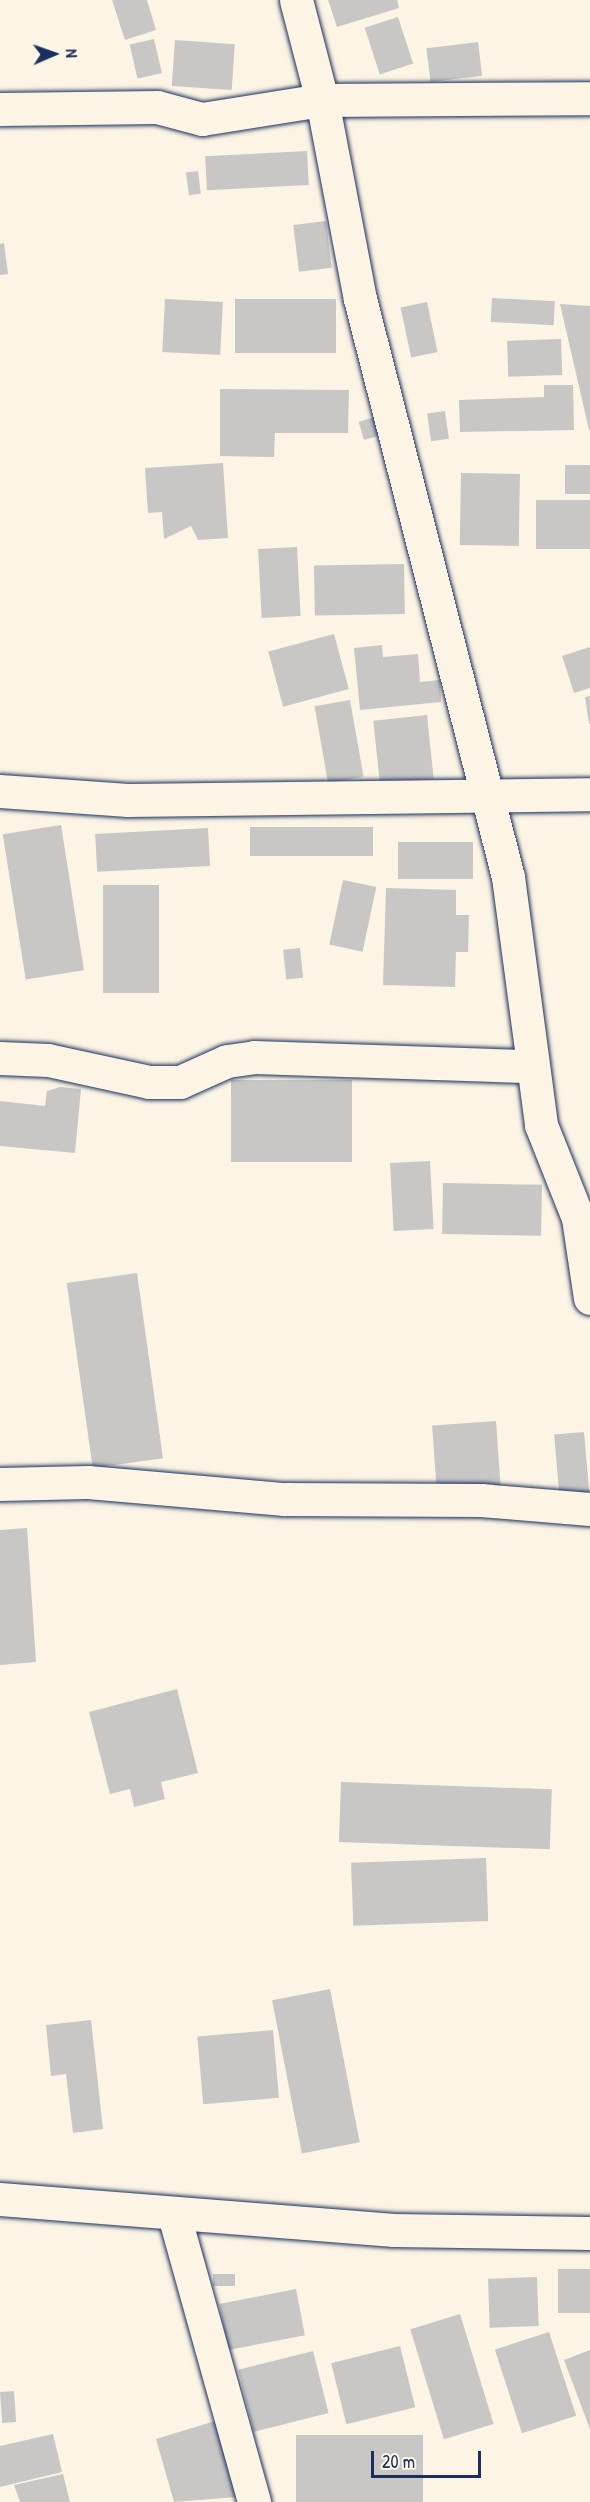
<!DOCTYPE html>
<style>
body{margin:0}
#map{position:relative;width:590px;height:2502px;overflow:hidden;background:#fcf5e5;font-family:"Patrick Hand",sans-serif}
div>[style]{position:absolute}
.building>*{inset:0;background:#c8c7c6;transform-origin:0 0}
.roads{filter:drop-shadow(0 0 2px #1b2f5e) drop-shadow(0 0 2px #1b2f5e)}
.minor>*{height:33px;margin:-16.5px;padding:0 16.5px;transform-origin:16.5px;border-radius:16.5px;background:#fcf5e5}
span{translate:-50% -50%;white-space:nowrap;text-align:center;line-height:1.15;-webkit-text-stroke:4.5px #fcf5e5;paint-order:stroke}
.north{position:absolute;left:24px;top:24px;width:60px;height:60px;-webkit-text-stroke:4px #fcf5e5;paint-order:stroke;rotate:88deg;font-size:16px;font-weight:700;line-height:24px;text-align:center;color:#1b2f5e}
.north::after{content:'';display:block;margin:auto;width:21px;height:27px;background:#1b2f5e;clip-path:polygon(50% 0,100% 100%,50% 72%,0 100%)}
.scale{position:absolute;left:371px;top:2451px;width:110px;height:27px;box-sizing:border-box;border:3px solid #1b2f5e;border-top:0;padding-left:8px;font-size:18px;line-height:21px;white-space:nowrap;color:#1b2f5e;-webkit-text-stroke:4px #fcf5e5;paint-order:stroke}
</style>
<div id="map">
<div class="building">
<div style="clip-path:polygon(112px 0,147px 0,156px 30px,125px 40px)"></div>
<div style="clip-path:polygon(328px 0,397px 0,399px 8px,337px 27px)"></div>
<div style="left:398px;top:17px;width:49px;height:35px;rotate:72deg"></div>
<div style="left:154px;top:39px;width:35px;height:25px;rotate:77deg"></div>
<div style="left:175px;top:40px;width:60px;height:46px;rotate:4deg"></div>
<div style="left:478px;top:42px;width:34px;height:52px;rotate:83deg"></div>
<div style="left:307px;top:151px;width:34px;height:102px;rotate:87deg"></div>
<div style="left:198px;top:171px;width:23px;height:12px;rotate:83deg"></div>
<div style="left:326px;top:221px;width:47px;height:33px;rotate:83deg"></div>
<div style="clip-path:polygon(4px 243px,8px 274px,0 275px,0 244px)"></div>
<div style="left:492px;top:298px;width:63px;height:24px;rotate:3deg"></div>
<div style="left:165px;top:299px;width:58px;height:53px;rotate:3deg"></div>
<div style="left:235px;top:299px;width:101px;height:54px"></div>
<div style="left:427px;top:302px;width:51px;height:27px;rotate:78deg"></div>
<div style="clip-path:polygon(560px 304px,590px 306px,590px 430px,589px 430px)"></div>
<div style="left:561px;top:339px;width:36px;height:54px;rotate:88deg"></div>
<div style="clip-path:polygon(544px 385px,573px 385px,574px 430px,460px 432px,459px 400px,544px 397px)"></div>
<div style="clip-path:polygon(220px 389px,349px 390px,348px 433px,275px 433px,274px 457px,220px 456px)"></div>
<div style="left:445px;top:411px;width:28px;height:18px;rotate:82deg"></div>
<div style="left:375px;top:417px;width:19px;height:17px;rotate:74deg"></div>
<div style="clip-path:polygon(223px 463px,228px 538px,198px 540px,191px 526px,164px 539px,162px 512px,148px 513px,145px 468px)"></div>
<div style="left:565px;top:465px;width:25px;height:29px"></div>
<div style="left:461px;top:473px;width:59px;height:72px;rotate:1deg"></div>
<div style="left:536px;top:500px;width:54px;height:49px"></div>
<div style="left:297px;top:547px;width:69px;height:39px;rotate:87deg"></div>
<div style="left:404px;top:564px;width:50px;height:90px;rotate:89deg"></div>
<div style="left:334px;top:634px;width:57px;height:68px;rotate:75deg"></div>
<div style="clip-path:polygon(382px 645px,383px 657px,418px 654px,420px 682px,440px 680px,441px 702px,360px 710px,354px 648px)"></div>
<div style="clip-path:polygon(590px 647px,590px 688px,574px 693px,562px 656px)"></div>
<div style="clip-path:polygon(590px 696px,590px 724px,589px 724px,585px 697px)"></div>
<div style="left:350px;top:700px;width:78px;height:36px;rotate:80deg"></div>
<div style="left:427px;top:715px;width:64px;height:54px;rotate:84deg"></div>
<div style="left:61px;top:825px;width:147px;height:59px;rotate:81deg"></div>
<div style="left:373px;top:827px;width:29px;height:123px;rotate:90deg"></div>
<div style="left:208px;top:828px;width:38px;height:113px;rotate:87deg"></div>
<div style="left:473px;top:842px;width:37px;height:75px;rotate:90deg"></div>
<div style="left:343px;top:880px;width:34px;height:66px;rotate:12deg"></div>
<div style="left:103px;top:885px;width:56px;height:108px"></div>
<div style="clip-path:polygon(386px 888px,456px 890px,456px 915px,469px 915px,468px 952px,456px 952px,455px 987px,383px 985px)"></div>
<div style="left:300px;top:948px;width:30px;height:17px;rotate:84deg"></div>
<div style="left:352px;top:1080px;width:82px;height:121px;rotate:90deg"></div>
<div style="clip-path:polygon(60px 1087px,81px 1089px,75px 1153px,0 1146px,0 1101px,45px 1106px,47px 1091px)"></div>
<div style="left:430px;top:1161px;width:68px;height:40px;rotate:87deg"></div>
<div style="left:443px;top:1183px;width:99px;height:51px;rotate:1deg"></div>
<div style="left:137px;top:1273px;width:187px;height:71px;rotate:82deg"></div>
<div style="left:496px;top:1421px;width:65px;height:64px;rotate:86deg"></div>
<div style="left:584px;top:1432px;width:70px;height:30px;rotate:85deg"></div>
<div style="clip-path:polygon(27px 1528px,36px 1662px,0 1665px,0 1530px)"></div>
<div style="clip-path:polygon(177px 1689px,198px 1773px,161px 1782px,165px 1799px,134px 1807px,130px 1789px,110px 1794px,89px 1712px)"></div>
<div style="left:341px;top:1782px;width:211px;height:60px;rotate:2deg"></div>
<div style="left:486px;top:1858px;width:63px;height:135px;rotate:88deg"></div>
<div style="left:330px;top:1989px;width:156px;height:59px;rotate:79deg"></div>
<div style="clip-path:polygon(91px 2020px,103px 2129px,73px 2133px,66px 2074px,51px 2076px,46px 2025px)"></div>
<div style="left:273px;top:2030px;width:68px;height:76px;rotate:85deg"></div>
<div style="left:590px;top:2269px;width:44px;height:32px;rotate:90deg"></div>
<div style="left:235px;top:2274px;width:12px;height:22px;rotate:90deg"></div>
<div style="left:537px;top:2277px;width:49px;height:49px;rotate:88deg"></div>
<div style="left:296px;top:2289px;width:47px;height:78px;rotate:79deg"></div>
<div style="left:460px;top:2314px;width:115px;height:52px;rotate:73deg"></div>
<div style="left:549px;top:2332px;width:88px;height:57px;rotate:72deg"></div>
<div style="left:400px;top:2346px;width:63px;height:71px;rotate:76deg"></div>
<div style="clip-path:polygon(590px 2350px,590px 2429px,564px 2360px)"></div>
<div style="left:313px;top:2351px;width:64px;height:77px;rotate:76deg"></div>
<div style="left:14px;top:2391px;width:31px;height:14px;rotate:86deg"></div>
<div style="clip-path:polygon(215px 2421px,237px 2497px,174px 2502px,156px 2439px)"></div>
<div style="clip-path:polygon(53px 2434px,62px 2472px,0 2487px,0 2446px)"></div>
<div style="left:296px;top:2435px;width:127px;height:67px"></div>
<div style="clip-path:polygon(63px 2474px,70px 2502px,20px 2502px,14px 2485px)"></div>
</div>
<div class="roads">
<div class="minor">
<div style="left:296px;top:0;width:103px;rotate:75.4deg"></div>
<div style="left:322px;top:100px;width:203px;rotate:79.2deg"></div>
<div style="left:360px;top:299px;width:597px;rotate:75.64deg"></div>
<div style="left:508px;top:877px;width:250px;rotate:82.4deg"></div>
<div style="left:541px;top:1125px;width:100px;rotate:68.3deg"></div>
<div style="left:578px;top:1218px;width:81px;rotate:81.5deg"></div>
<div style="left:0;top:109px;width:157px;rotate:-0.7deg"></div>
<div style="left:157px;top:107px;width:47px;rotate:14.9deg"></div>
<div style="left:202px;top:119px;width:121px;rotate:-9deg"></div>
<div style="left:322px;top:100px;width:268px;rotate:-0.4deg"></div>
<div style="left:0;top:791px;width:128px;rotate:4deg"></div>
<div style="left:128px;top:800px;width:462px;rotate:-0.7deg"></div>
<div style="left:0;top:1058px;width:48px;rotate:2.4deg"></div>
<div style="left:48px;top:1060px;width:103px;rotate:12.3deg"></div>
<div style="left:149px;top:1082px;width:31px"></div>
<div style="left:180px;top:1082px;width:51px;rotate:-24.1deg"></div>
<div style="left:227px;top:1061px;width:27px;rotate:-8deg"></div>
<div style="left:254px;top:1057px;width:277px;rotate:1.9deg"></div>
<div style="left:0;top:1484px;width:88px;rotate:-1.3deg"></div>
<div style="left:88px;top:1482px;width:197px;rotate:5deg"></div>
<div style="left:284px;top:1499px;width:197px;rotate:0.3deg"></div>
<div style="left:481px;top:1500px;width:109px;rotate:4.7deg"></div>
<div style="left:0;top:2199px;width:395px;rotate:4.5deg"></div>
<div style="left:394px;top:2230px;width:196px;rotate:0.9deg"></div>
<div style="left:174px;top:2215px;width:298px;rotate:74.4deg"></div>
</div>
</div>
<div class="north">N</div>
<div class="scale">20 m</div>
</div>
